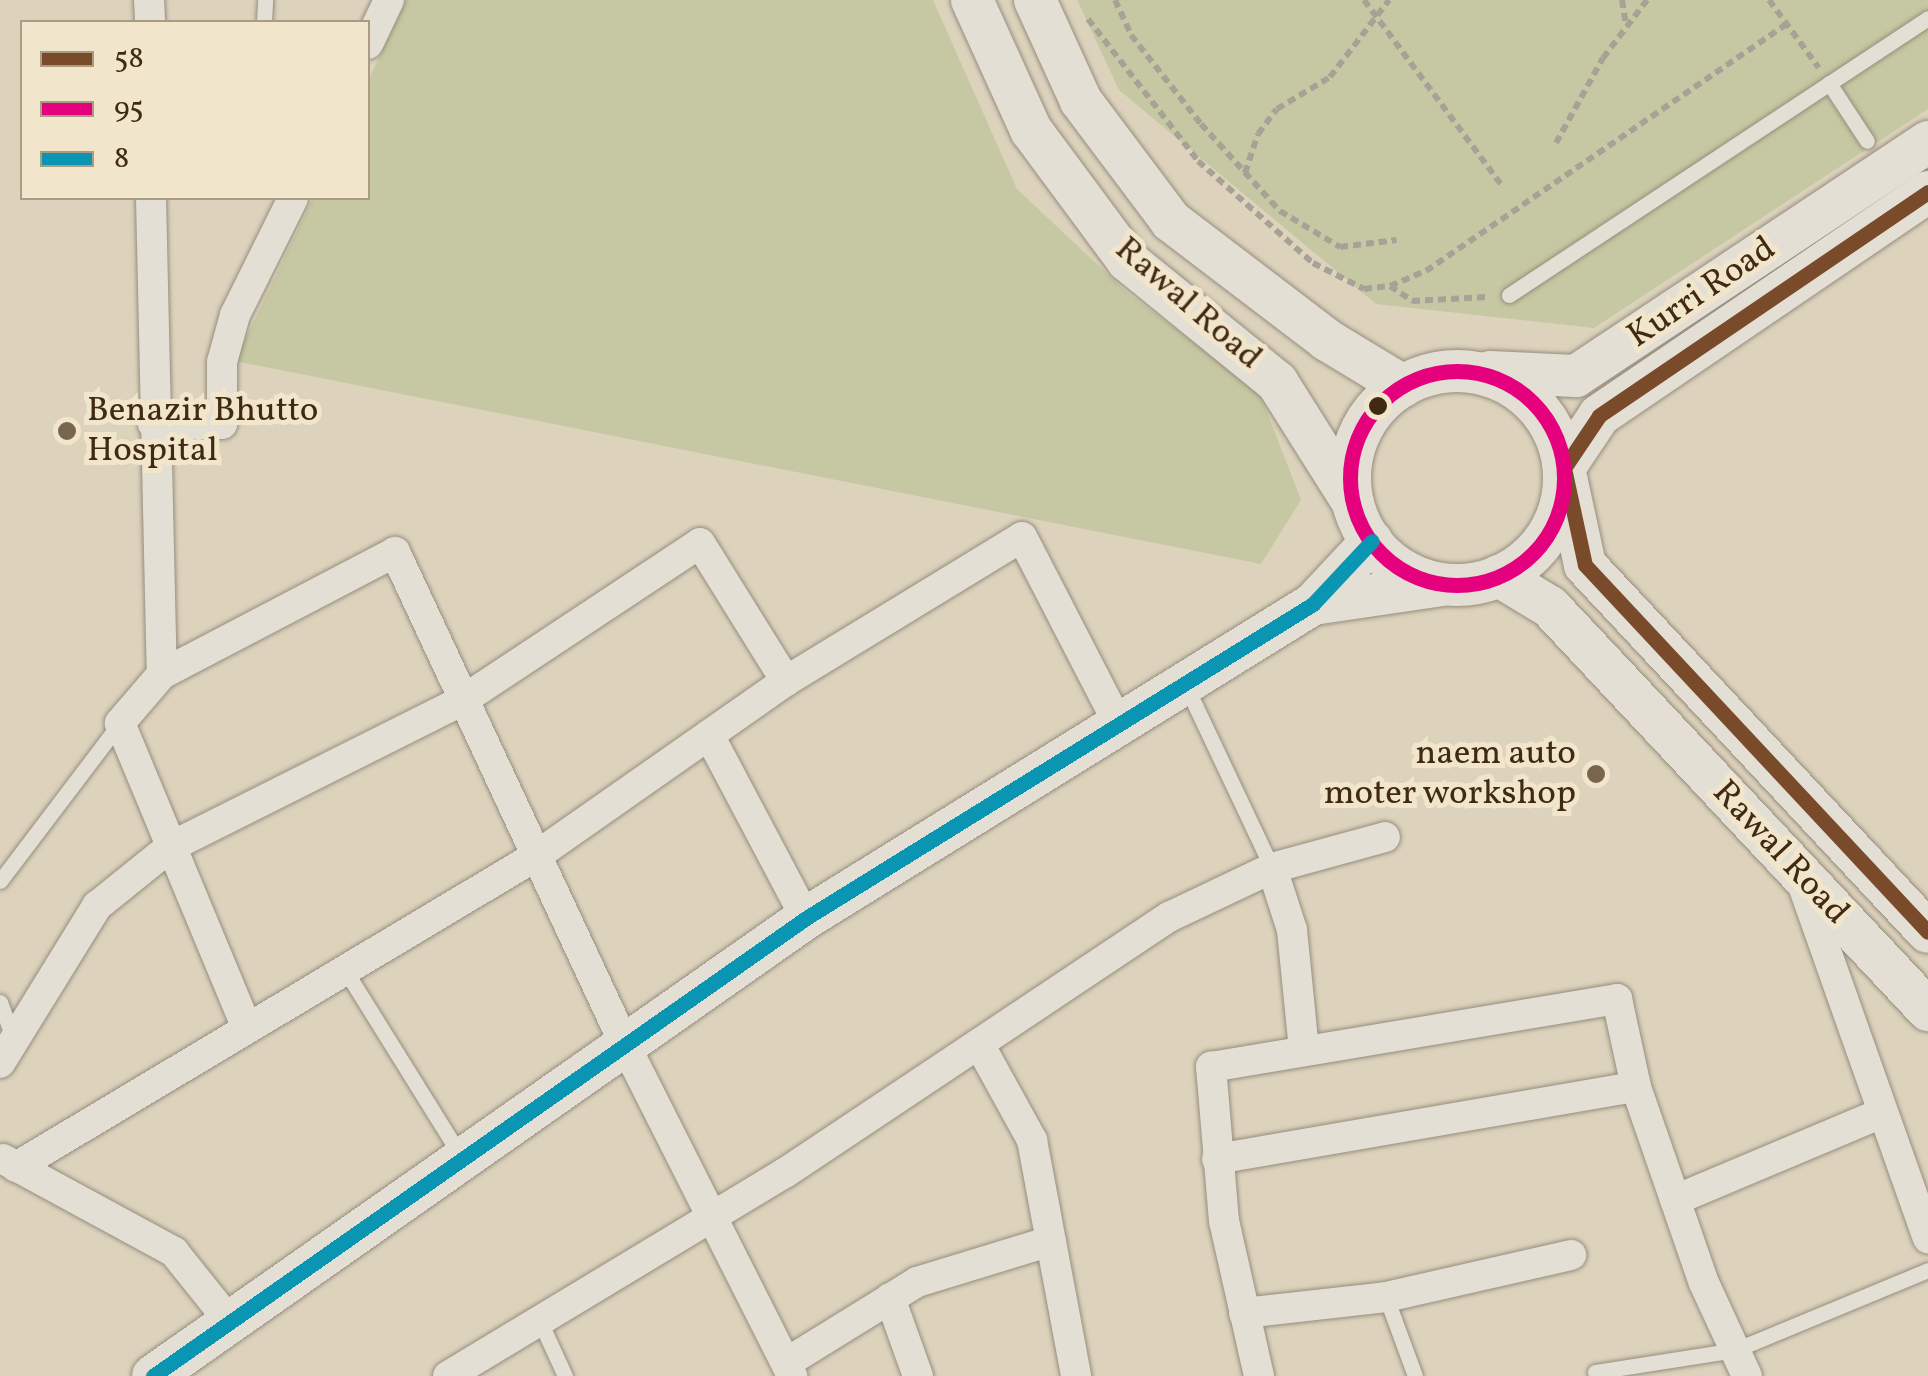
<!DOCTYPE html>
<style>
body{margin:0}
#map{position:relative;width:1928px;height:1376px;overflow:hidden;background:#ddd3bd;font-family:Vollkorn,serif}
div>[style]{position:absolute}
.green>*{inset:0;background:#c6c8a3}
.path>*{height:6px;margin-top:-3px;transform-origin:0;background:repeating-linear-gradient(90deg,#a7a196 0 8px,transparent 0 13px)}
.roads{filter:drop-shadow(0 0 2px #968d7e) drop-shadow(0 0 2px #968d7e)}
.lane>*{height:15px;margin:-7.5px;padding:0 7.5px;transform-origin:7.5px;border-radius:7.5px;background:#e4dfd4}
.street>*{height:30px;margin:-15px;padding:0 15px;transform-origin:15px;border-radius:15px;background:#e4dfd4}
.secondary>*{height:42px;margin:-21px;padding:0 21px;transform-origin:21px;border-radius:21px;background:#e4dfd4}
.secondary>.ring{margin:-21px;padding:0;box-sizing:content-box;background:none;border:42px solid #e4dfd4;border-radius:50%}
.bus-1>*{height:15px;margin:-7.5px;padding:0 7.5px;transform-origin:7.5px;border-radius:7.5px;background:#7a4b2a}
.bus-2>*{height:15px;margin:-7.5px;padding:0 7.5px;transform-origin:7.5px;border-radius:7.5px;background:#e5007d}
.bus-2>.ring{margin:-7.5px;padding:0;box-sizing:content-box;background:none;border:15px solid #e5007d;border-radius:50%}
.bus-3>*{height:15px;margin:-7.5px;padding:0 7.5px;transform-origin:7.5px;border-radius:7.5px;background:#0a96b2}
.dots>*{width:28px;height:28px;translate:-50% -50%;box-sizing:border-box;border:5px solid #f1e6cc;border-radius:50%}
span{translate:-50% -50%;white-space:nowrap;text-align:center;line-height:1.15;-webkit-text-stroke:10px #f1e6cc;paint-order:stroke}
.street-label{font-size:35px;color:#412a13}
.poi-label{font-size:35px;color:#412a13}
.left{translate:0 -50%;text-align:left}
.right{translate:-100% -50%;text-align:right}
.legend{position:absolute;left:20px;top:20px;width:350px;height:180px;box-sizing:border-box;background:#f1e6cc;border:2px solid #ab9b82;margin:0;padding:12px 18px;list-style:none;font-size:30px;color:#412a13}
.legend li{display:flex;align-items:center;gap:20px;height:50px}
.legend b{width:50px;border:2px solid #ab9b82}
</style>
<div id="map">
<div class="green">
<div style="clip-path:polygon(406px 0,933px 0,1017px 189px,1130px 295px,1259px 391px,1301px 500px,1261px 564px,235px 361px,313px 198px,368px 198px,368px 81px)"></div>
<div style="clip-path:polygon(1077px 0,1928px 0,1928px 109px,1594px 328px,1376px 304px,1119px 90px)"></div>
</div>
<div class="path">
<div style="left:1115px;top:0;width:38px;rotate:65deg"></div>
<div style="left:1131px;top:35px;width:113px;rotate:51.8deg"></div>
<div style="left:1201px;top:124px;width:118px;rotate:47.8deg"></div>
<div style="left:1280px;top:211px;width:70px;rotate:31deg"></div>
<div style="left:1340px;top:247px;width:57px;rotate:-7deg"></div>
<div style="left:1364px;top:0;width:233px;rotate:53.4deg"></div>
<div style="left:1622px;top:0;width:24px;rotate:81deg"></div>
<div style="left:1769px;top:0;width:84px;rotate:53.7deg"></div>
<div style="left:1088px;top:19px;width:180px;rotate:52.2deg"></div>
<div style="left:1198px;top:161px;width:154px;rotate:41.6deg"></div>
<div style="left:1313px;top:263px;width:57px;rotate:27deg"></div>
<div style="left:1364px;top:289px;width:26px;rotate:-7deg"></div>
<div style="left:1390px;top:286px;width:39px;rotate:-23deg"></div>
<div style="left:1426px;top:271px;width:437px;rotate:-34.4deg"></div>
<div style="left:1556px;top:143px;width:97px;rotate:-61.1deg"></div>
<div style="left:1603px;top:58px;width:73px;rotate:-52.8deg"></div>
<div style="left:1245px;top:173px;width:41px;rotate:-71.6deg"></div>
<div style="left:1258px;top:134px;width:31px;rotate:-53deg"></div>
<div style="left:1277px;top:109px;width:62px;rotate:-31.1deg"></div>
<div style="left:1330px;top:77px;width:97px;rotate:-52.5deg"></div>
<div style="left:1390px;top:286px;width:27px;rotate:34deg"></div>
<div style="left:1412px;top:301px;width:76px;rotate:-3deg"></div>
</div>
<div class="roads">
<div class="lane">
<div style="left:264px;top:22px;width:22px;rotate:-87deg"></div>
<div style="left:1829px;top:83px;width:69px;rotate:56.8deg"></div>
<div style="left:1509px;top:295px;width:502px;rotate:-33.47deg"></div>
<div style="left:1186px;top:686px;width:201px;rotate:64.7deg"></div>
<div style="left:0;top:881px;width:198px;rotate:-52.8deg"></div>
<div style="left:345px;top:970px;width:221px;rotate:58.1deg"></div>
<div style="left:0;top:1002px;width:40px;rotate:69.8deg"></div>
<div style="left:1386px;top:1297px;width:84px;rotate:69.8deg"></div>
<div style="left:538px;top:1317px;width:65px;rotate:65.4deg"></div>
<div style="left:1595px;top:1372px;width:142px;rotate:-8.9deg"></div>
<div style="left:1735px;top:1350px;width:209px;rotate:-22.5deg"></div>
</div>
<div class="street">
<div style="left:149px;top:0;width:22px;rotate:87deg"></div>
<div style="left:368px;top:44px;width:49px;rotate:-64.5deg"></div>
<div style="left:151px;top:198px;width:476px;rotate:88.7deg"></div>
<div style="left:162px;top:674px;width:65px;rotate:130.6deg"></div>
<div style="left:120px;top:723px;width:330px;rotate:67.4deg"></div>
<div style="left:153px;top:424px;width:69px"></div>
<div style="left:222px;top:424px;width:62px;rotate:-90deg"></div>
<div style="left:222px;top:362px;width:49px;rotate:-74.5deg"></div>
<div style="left:235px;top:315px;width:131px;rotate:-63.6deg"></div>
<div style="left:162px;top:674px;width:263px;rotate:-27.6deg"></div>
<div style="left:395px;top:552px;width:544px;rotate:64.99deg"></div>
<div style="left:625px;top:1045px;width:371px;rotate:63.2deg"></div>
<div style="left:709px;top:735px;width:207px;rotate:62.1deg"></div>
<div style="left:1272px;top:868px;width:65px;rotate:72.1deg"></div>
<div style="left:1292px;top:930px;width:121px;rotate:84.3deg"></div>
<div style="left:1802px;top:883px;width:377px;rotate:70.5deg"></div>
<div style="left:979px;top:1044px;width:110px;rotate:61.1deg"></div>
<div style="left:1032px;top:1140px;width:240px;rotate:79.4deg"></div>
<div style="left:0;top:1063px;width:185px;rotate:-58.3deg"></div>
<div style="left:97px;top:906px;width:94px;rotate:-38.9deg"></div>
<div style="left:170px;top:847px;width:328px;rotate:-26.6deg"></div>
<div style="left:463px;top:700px;width:284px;rotate:-33.5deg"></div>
<div style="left:700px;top:543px;width:163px;rotate:58.1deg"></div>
<div style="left:3px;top:1159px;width:195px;rotate:28.5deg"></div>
<div style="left:174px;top:1252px;width:90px;rotate:51.3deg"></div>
<div style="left:1217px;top:1159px;width:425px;rotate:-9.8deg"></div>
<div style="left:16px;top:1167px;width:606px;rotate:-30.88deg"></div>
<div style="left:536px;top:856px;width:305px;rotate:-35deg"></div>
<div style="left:786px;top:681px;width:276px;rotate:-31.4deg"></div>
<div style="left:1022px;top:537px;width:207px;rotate:62.7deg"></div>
<div style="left:1675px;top:1200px;width:222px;rotate:-22.8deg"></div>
<div style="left:890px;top:1298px;width:83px;rotate:70.3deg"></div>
<div style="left:1244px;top:1313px;width:143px;rotate:-6.4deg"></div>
<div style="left:1386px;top:1297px;width:190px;rotate:-12.8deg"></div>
<div style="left:786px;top:1363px;width:154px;rotate:-31.7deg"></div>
<div style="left:917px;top:1282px;width:140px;rotate:-17deg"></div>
<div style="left:448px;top:1376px;width:393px;rotate:-31.1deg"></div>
<div style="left:785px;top:1173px;width:462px;rotate:-33.7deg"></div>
<div style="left:1169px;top:917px;width:114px;rotate:-25.4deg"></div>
<div style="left:1272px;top:868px;width:117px;rotate:-15.3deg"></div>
<div style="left:1259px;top:1376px;width:159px;rotate:-102.7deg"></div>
<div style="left:1224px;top:1221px;width:155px;rotate:-94.8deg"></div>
<div style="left:1211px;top:1067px;width:412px;rotate:-9.5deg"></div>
<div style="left:1617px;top:999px;width:90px;rotate:77.8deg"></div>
<div style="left:1636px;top:1087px;width:207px;rotate:70.9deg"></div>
<div style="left:1704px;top:1283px;width:102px;rotate:65.2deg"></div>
</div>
<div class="secondary">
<div style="left:972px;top:0;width:143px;rotate:65.6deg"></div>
<div style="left:1031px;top:130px;width:163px;rotate:53.5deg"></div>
<div style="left:1128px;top:261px;width:192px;rotate:39.1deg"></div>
<div style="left:1277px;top:382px;width:141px;rotate:57.8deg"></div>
<div style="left:1035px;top:0;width:111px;rotate:65.5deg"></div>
<div style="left:1081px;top:101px;width:150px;rotate:53.1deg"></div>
<div style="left:1171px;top:221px;width:196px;rotate:37.3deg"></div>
<div style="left:1327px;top:340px;width:89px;rotate:31.2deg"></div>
<div style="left:1928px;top:192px;width:398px;rotate:145.8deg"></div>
<div style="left:1599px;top:416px;width:63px;rotate:123.9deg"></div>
<div style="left:1564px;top:468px;width:99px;rotate:77.8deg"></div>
<div style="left:1585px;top:565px;width:502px;rotate:46.94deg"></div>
<div class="ring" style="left:1350px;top:371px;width:172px;height:172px"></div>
<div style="left:1490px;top:372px;width:86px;rotate:2.7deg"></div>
<div style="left:1576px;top:376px;width:423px;rotate:-33.6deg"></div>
<div style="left:1499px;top:576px;width:60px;rotate:31.3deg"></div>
<div style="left:1550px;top:607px;width:553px;rotate:46.83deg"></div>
<div style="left:1313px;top:604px;width:129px;rotate:-8.4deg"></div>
<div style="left:153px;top:1376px;width:798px;rotate:-35.04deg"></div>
<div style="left:806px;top:918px;width:596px;rotate:-31.77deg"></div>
<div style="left:1313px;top:604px;width:86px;rotate:-46.9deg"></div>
</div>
</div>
<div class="bus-1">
<div style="left:1928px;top:192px;width:398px;rotate:145.8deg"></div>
<div style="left:1599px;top:416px;width:63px;rotate:123.9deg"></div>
<div style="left:1564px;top:468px;width:99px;rotate:77.8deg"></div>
<div style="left:1585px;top:565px;width:502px;rotate:46.94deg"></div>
</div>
<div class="bus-2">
<div class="ring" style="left:1350px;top:371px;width:199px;height:199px"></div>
</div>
<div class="bus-3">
<div style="left:153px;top:1376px;width:798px;rotate:-35.04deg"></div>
<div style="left:806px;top:918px;width:596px;rotate:-31.77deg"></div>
<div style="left:1313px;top:604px;width:86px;rotate:-46.9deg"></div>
</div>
<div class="dots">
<div style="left:1378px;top:406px;background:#412a13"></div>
<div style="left:67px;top:431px;background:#78654e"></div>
<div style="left:1596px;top:774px;background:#78654e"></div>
</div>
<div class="street-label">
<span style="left:1702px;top:293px;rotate:-34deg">Kurri Road</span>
<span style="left:1188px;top:304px;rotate:41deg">Rawal Road</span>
<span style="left:1780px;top:853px;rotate:47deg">Rawal Road</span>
</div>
<div class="poi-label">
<span class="left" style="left:87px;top:431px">Benazir Bhutto<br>Hospital</span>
<span class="right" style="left:1576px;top:774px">naem auto<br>moter workshop</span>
</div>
<ul class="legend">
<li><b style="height:12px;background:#7a4b2a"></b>58</li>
<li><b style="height:12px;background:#e5007d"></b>95</li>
<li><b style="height:12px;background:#0a96b2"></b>8</li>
</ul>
</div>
